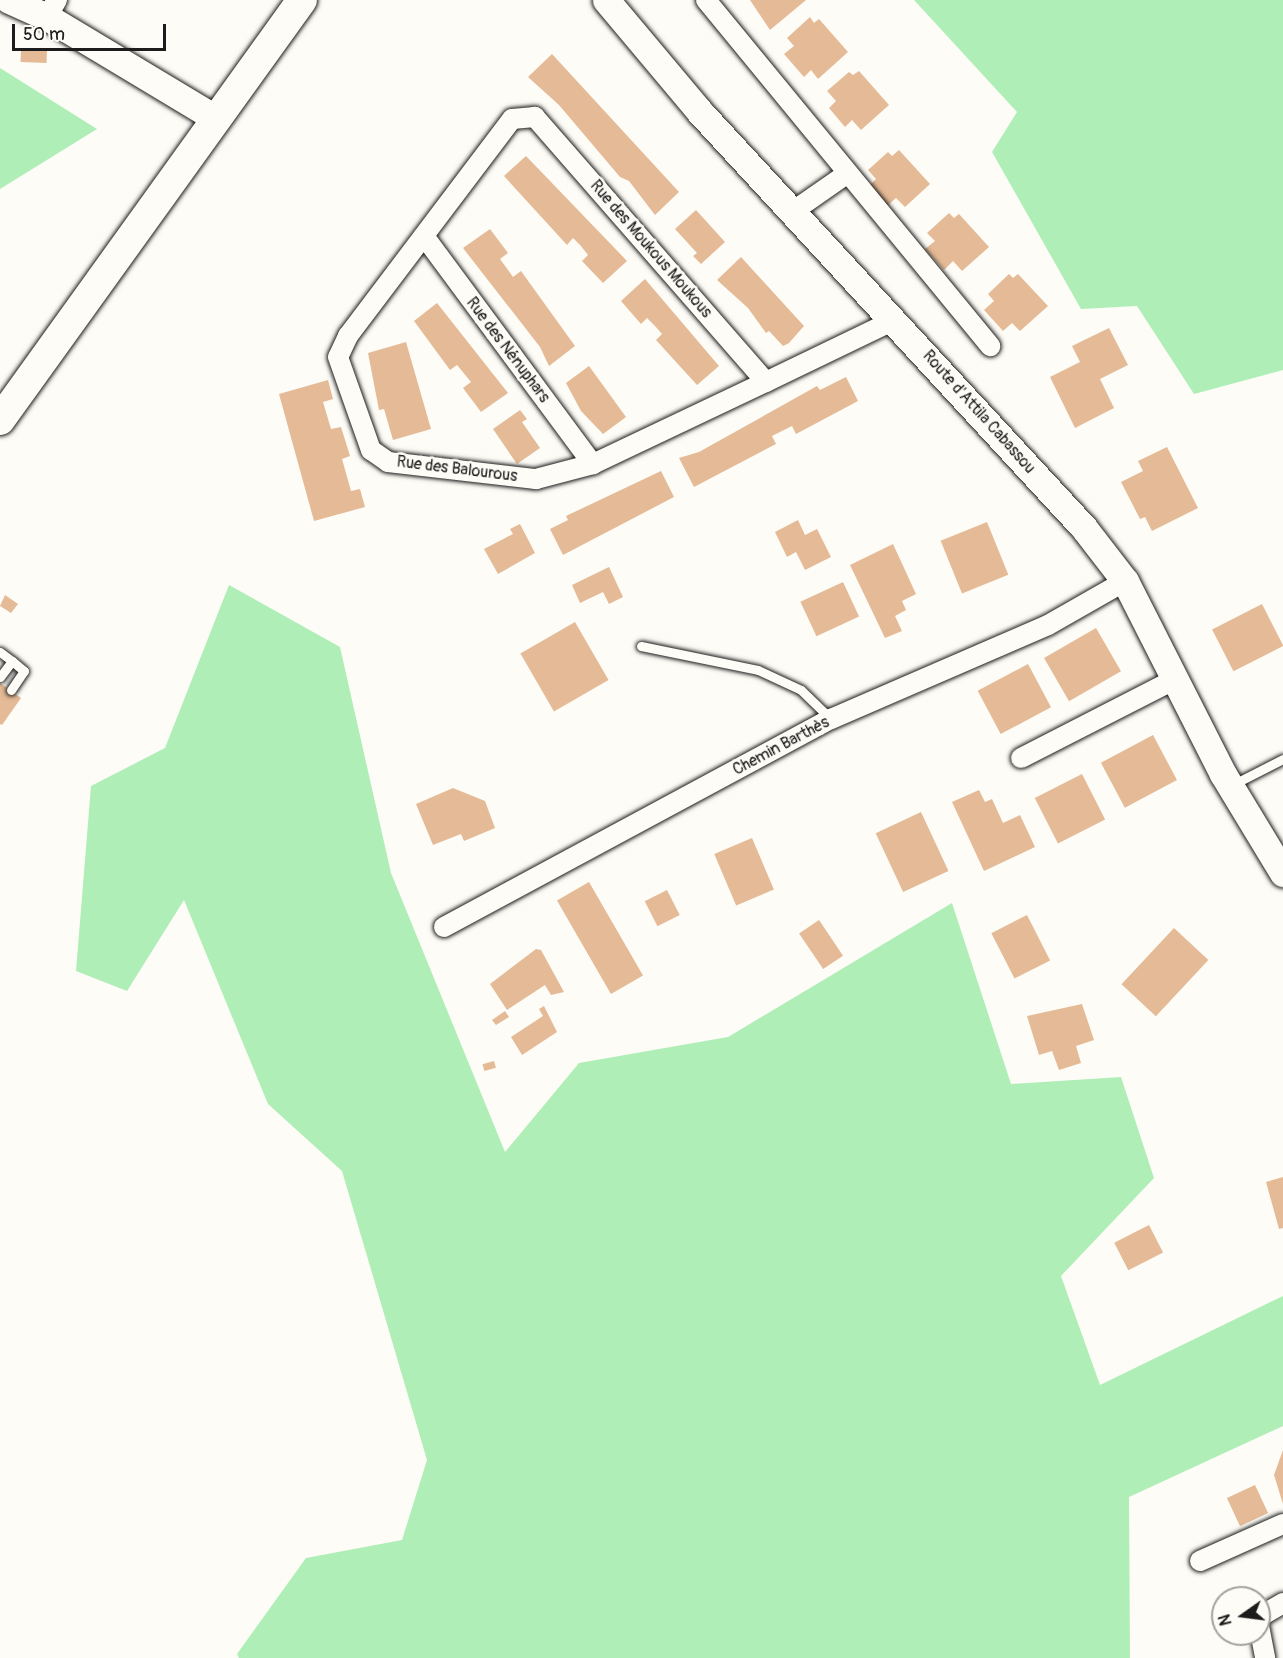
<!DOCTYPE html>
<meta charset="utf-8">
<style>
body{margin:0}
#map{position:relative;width:1283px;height:1658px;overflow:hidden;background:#fdfcf7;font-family:Pangolin,sans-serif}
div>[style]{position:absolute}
.green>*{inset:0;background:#afeeb6}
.building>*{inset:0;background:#e5ba96;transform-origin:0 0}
.roads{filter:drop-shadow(0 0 2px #1c1c1c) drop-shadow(0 0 2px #1c1c1c)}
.lane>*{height:9px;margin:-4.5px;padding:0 4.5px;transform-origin:4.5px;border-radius:4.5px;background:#fdfcf7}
.street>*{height:20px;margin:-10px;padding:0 10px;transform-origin:10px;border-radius:10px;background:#fdfcf7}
.secondary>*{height:27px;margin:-13.5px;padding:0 13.5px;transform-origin:13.5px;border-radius:13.5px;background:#fdfcf7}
.primary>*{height:30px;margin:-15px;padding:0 15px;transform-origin:15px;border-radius:15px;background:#fdfcf7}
span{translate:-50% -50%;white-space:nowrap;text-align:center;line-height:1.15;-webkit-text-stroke:5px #fdfcf7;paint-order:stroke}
.street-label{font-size:16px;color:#1c1c1c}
.north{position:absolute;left:1211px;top:1586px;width:60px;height:60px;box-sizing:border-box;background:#fdfcf7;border:2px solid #a3a29f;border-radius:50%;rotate:256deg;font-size:16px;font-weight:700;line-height:24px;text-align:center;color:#1c1c1c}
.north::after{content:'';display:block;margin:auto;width:21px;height:27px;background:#1c1c1c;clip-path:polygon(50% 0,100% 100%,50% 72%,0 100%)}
.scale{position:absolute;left:12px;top:24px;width:154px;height:27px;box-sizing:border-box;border:3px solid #1c1c1c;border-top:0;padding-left:8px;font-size:18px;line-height:21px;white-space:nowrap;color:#1c1c1c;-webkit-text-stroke:4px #fdfcf7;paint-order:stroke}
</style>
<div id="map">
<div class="green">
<div style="clip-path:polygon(914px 0,1283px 0,1283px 370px,1194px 394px,1137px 306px,1081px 309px,992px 152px,1017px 112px)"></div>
<div style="clip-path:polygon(0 68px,97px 129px,0 189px)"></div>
<div style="clip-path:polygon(229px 585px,340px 647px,391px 873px,505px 1152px,579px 1063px,728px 1037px,952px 903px,1011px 1084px,1121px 1077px,1154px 1178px,1061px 1276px,1100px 1385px,1283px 1296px,1283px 1426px,1129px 1497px,1130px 1658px,239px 1658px,237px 1654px,306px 1558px,402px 1540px,427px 1460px,342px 1171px,268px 1104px,184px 900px,127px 991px,76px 971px,91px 786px,165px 748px)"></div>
</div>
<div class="building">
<div style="clip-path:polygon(750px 0,806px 0,770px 30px)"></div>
<div style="clip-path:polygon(810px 17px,814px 23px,819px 19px,848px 52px,818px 79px,811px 70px,804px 77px,784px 54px,794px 46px,787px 38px)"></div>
<div style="left:21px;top:49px;width:26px;height:13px;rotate:2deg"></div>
<div style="clip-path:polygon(552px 54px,679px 192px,655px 215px,629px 181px,620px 177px,559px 105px,528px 77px)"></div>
<div style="clip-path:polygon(859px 71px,889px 105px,861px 130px,852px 120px,845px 127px,829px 108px,836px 101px,827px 91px,849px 72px,853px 75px)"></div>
<div style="clip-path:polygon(899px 150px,930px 184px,905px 207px,896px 198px,886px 207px,868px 187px,876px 179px,868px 170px,888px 152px,892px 156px)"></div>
<div style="clip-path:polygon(526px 156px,627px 261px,603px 283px,582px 261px,588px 255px,581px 246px,573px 238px,567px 245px,504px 176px)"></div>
<div style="clip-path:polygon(696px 210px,725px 242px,701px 264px,693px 256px,697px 253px,675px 229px)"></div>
<div style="clip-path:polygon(949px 213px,954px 218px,959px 214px,989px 247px,962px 271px,953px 261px,944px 270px,925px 249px,935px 241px,927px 233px)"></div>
<div style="clip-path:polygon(490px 229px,508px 253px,500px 259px,513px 277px,521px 271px,575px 346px,549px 366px,540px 347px,463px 248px)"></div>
<div style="clip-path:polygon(741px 257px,804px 326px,789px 343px,783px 346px,769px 331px,766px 333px,748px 308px,717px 280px)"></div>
<div style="clip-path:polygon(1009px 274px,1013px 278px,1018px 274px,1048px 306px,1020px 331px,1012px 323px,1003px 331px,984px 310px,994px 301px,988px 294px)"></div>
<div style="clip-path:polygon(645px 279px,719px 366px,697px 385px,656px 340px,662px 334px,655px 326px,647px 318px,641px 324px,621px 301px)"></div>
<div style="clip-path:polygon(437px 303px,508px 393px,481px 412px,463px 388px,471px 382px,457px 365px,450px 370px,414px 321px)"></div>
<div style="clip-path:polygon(1109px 328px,1128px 365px,1100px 379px,1114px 408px,1075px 428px,1050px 377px,1080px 362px,1072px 346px)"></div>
<div style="clip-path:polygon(406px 342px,431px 429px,393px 440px,384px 409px,379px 410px,368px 353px)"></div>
<div style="clip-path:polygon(589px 366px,626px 417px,603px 434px,581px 411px,566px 383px)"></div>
<div style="clip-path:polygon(846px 377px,858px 401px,796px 434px,792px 426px,772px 436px,776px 444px,694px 487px,679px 458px,699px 452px,817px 386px,820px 390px)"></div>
<div style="clip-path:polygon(328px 380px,333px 399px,323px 402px,331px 429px,341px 427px,350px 456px,342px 459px,351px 491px,360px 489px,365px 507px,314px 521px,279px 394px)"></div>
<div style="clip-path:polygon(520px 410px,527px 419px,522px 422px,540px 448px,517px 464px,493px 429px)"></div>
<div style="clip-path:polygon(1167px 447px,1198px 508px,1152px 531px,1145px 517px,1140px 519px,1121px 482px,1143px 471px,1138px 461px)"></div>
<div style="clip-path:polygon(661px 471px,674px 497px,563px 555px,550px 529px,568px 520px,566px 516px)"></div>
<div style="clip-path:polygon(798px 520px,805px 535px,817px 529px,831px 557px,805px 570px,796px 552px,787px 557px,775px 532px)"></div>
<div style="left:987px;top:522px;width:57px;height:50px;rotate:68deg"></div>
<div style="clip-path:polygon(520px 524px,535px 553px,498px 574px,484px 549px,513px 534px,510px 529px)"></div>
<div style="clip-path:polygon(893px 544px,916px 594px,902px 601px,906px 610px,895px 616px,902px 631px,885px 638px,850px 565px)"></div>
<div style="clip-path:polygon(609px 567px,623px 597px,609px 604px,603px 592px,580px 603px,572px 585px)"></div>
<div style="left:843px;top:582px;width:38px;height:47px;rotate:65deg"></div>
<div style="clip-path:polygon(5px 595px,18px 604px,11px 613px,0 606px)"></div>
<div style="left:1262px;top:604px;width:47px;height:56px;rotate:63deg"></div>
<div style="left:575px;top:622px;width:67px;height:63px;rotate:60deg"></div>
<div style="left:1096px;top:628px;width:50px;height:60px;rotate:60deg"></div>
<div style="left:1028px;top:664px;width:49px;height:57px;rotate:62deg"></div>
<div style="clip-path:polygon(0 683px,21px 698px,2px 725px,0 724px)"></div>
<div style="left:1153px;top:735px;width:51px;height:59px;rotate:62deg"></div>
<div style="left:1082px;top:774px;width:51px;height:53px;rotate:63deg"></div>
<div style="clip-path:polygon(453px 788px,485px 801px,495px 828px,464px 841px,461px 834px,433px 845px,416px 804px)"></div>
<div style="clip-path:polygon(979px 790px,985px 802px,992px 799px,1003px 823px,1020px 815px,1035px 847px,984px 871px,952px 802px)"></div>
<div style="left:921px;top:812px;width:65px;height:50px;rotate:65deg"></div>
<div style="left:752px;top:838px;width:56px;height:41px;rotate:67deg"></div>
<div style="left:589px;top:882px;width:108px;height:37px;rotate:60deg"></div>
<div style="left:667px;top:890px;width:28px;height:25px;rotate:63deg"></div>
<div style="left:1027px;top:915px;width:51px;height:40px;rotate:63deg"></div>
<div style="left:819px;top:920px;width:43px;height:24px;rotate:56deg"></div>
<div style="left:1174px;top:928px;width:47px;height:77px;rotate:43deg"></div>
<div style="clip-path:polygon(536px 949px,541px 950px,564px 992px,551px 995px,545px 985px,507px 1010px,490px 984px)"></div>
<div style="clip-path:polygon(1082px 1004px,1094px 1040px,1076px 1046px,1081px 1063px,1059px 1070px,1052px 1051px,1039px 1055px,1027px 1016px)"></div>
<div style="clip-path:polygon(544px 1006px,557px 1032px,522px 1055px,511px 1037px,543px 1016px,539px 1009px)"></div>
<div style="clip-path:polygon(505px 1011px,509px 1017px,496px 1025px,492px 1020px)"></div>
<div style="left:494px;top:1061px;width:7px;height:12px;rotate:74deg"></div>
<div style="clip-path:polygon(1283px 1177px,1283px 1228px,1279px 1229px,1266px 1182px)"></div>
<div style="left:1149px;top:1225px;width:31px;height:39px;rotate:63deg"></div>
<div style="clip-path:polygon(1283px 1450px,1283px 1504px,1274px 1475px)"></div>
<div style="left:1255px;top:1485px;width:31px;height:31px;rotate:65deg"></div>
</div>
<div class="roads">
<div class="lane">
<div style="left:641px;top:646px;width:119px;rotate:11.6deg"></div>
<div style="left:758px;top:670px;width:47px;rotate:24.9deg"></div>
<div style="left:801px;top:690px;width:42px;rotate:44deg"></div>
<div style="left:0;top:652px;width:15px;rotate:37deg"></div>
<div style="left:12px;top:661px;width:20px;rotate:127deg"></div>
<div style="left:11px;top:690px;width:23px;rotate:-56deg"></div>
<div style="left:24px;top:671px;width:16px;rotate:-140deg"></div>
<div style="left:1232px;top:785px;width:57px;rotate:-27deg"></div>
</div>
<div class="street">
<div style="left:706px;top:0;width:448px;rotate:50.6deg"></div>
<div style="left:47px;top:17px;width:20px;rotate:-60deg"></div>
<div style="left:792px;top:212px;width:68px;rotate:-34.9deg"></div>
<div style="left:424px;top:236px;width:284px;rotate:53.5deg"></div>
<div style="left:766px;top:382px;width:352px;rotate:-131.1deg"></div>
<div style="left:535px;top:117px;width:23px;rotate:175deg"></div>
<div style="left:512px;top:119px;width:272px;rotate:127.1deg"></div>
<div style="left:348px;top:336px;width:23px;rotate:115deg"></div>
<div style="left:338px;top:357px;width:99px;rotate:70.5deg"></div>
<div style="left:371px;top:450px;width:21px;rotate:35deg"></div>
<div style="left:388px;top:462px;width:149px;rotate:6.6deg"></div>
<div style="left:536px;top:479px;width:59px;rotate:-14.7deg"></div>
<div style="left:593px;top:464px;width:191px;rotate:-25.4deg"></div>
<div style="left:766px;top:382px;width:140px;rotate:-25.8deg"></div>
<div style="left:1021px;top:758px;width:175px;rotate:-27.1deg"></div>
<div style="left:444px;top:927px;width:439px;rotate:-28.3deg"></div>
<div style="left:831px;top:719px;width:236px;rotate:-23.4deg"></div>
<div style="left:1048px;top:625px;width:89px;rotate:-29.7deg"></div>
<div style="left:1200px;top:1561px;width:91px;rotate:-24deg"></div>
<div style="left:1259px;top:1617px;width:28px;rotate:-30deg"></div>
<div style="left:1259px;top:1626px;width:33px;rotate:79deg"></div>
</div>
<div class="secondary">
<div style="left:9px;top:0;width:42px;rotate:24.1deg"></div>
<div style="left:47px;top:17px;width:198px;rotate:31deg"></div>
<div style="left:606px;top:0;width:145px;rotate:50deg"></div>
<div style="left:699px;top:111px;width:568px;rotate:47.28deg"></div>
<div style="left:1084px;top:528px;width:67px;rotate:52.3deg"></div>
<div style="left:1125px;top:581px;width:216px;rotate:63.1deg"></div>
<div style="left:1223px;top:774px;width:116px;rotate:58.8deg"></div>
</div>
<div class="primary">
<div style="left:0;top:420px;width:517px;rotate:-54.28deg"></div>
</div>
</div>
<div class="street-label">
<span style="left:651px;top:249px;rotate:49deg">Rue des Moukous Moukous</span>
<span style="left:508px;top:350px;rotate:53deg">Rue des Nénuphars</span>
<span style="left:979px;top:412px;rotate:48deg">Route d'Attila Cabassou</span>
<span style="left:457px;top:469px;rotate:7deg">Rue des Balourous</span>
<span style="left:781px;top:746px;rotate:-28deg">Chemin Barthès</span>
</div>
<div class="north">N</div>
<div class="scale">50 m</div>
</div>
